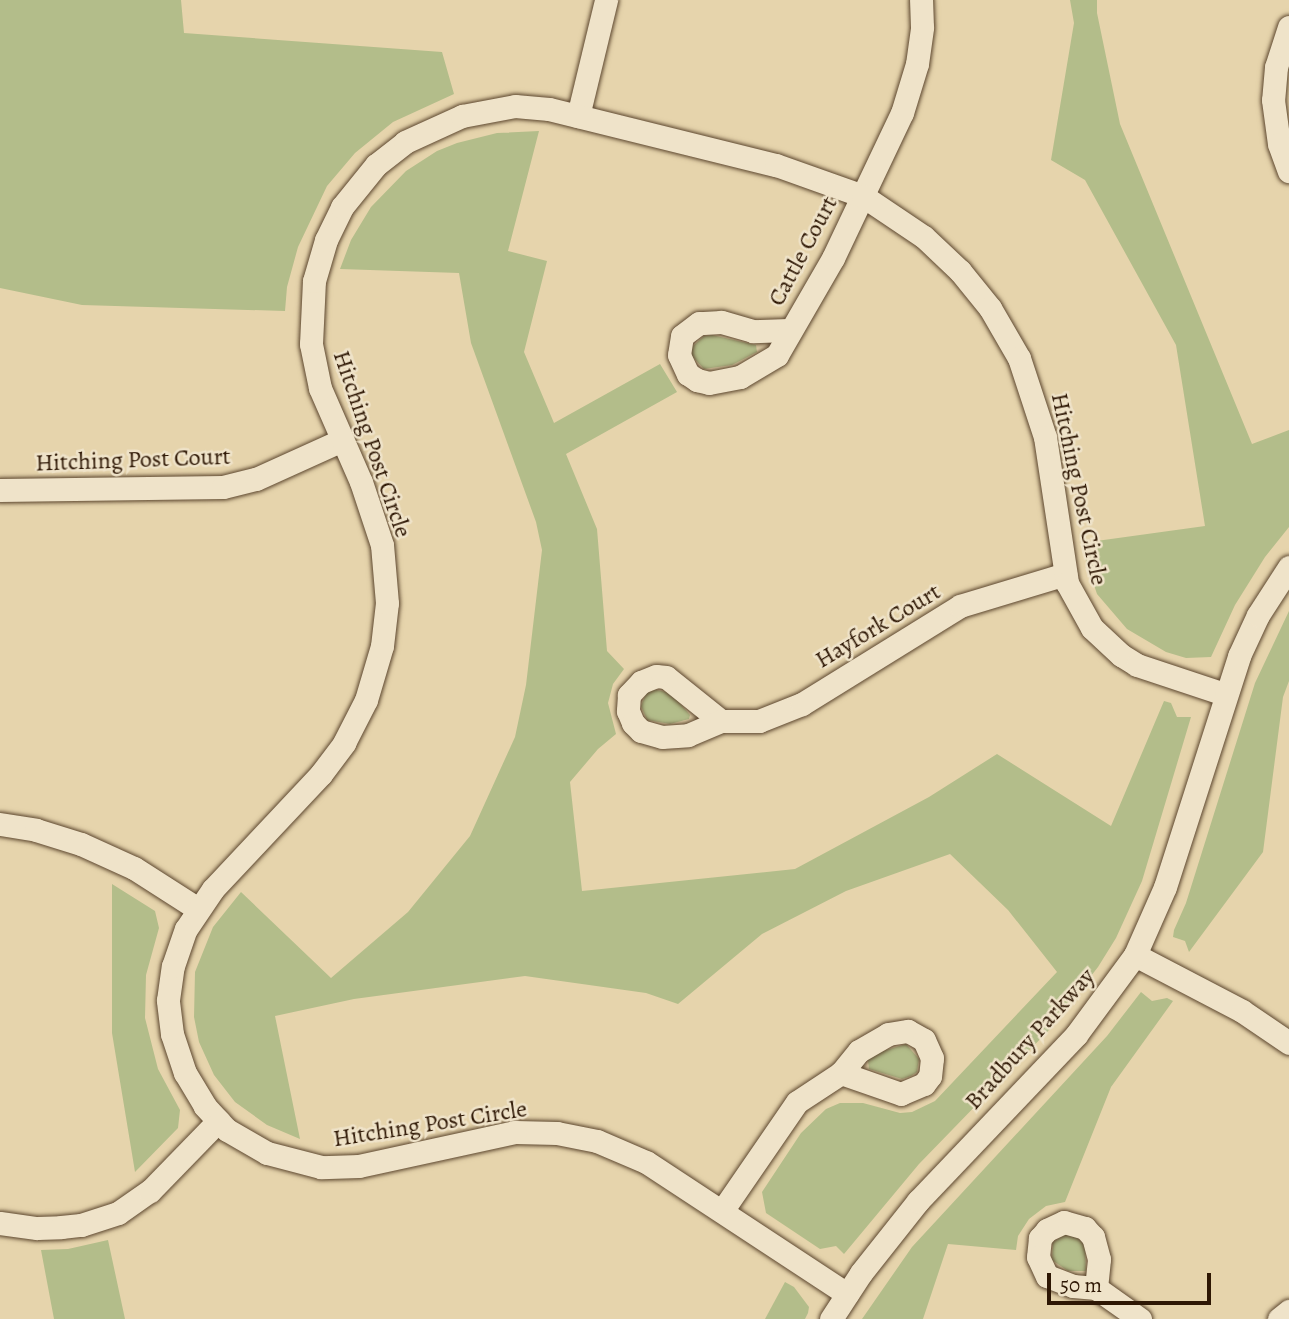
<!DOCTYPE html>
<style>
body{margin:0}
#map{position:relative;width:1289px;height:1319px;overflow:hidden;background:#e6d4ac;font-family:Alegreya,serif}
div>[style]{position:absolute}
.green>*{inset:0;background:#b3bd8a}
.roads{filter:drop-shadow(0 0 2px #5c462e) drop-shadow(0 0 2px #5c462e)}
.minor>*{height:23px;margin:-11.5px;padding:0 11.5px;transform-origin:11.5px;border-radius:11.5px;background:#efe3c9}
span{translate:-50% -50%;white-space:nowrap;text-align:center;line-height:1.15;-webkit-text-stroke:5px #efe3c9;paint-order:stroke}
.street-label{font-size:24px;color:#2e1704}
.scale{position:absolute;left:1047px;top:1273px;width:164px;height:32px;box-sizing:border-box;border:4px solid #2e1704;border-top:0;padding-left:9px;font-size:21px;line-height:24px;white-space:nowrap;color:#2e1704;-webkit-text-stroke:5px #efe3c9;paint-order:stroke}
</style>
<div id="map">
<div class="green">
<div style="clip-path:polygon(0 0,181px 0,184px 33px,442px 52px,454px 94px,393px 122px,355px 153px,327px 186px,298px 247px,287px 287px,285px 311px,82px 305px,0 288px)"></div>
<div style="clip-path:polygon(1070px 0,1097px 0,1097px 13px,1120px 124px,1252px 444px,1289px 430px,1289px 527px,1265px 557px,1235px 605px,1211px 657px,1186px 658px,1166px 652px,1127px 629px,1097px 594px,1086px 561px,1082px 543px,1205px 526px,1176px 345px,1085px 180px,1051px 160px,1074px 23px)"></div>
<div style="clip-path:polygon(539px 131px,508px 251px,547px 261px,524px 352px,554px 423px,660px 364px,677px 392px,566px 454px,597px 529px,607px 651px,624px 669px,613px 684px,608px 703px,616px 734px,598px 749px,570px 782px,582px 891px,795px 869px,929px 797px,997px 754px,1111px 826px,1164px 701px,1171px 703px,1177px 717px,1191px 717px,1142px 881px,1116px 938px,1098px 967px,1049px 1030px,919px 1164px,844px 1254px,836px 1246px,820px 1249px,766px 1213px,762px 1192px,801px 1133px,826px 1109px,840px 1103px,863px 1103px,900px 1113px,912px 1112px,935px 1101px,1057px 972px,1008px 910px,950px 854px,846px 891px,762px 934px,678px 1004px,646px 993px,525px 976px,354px 999px,275px 1016px,300px 1139px,267px 1125px,235px 1102px,214px 1075px,199px 1042px,194px 1017px,195px 972px,213px 927px,241px 892px,331px 978px,408px 912px,470px 836px,515px 737px,526px 685px,542px 550px,536px 522px,471px 343px,459px 273px,340px 269px,351px 240px,371px 207px,406px 171px,437px 151px,457px 143px,497px 133px)"></div>
<div style="clip-path:polygon(712px 335px,756px 345px,757px 352px,732px 365px,704px 369px,692px 356px,692px 347px,704px 336px)"></div>
<div style="clip-path:polygon(1289px 611px,1289px 681px,1283px 697px,1263px 852px,1189px 952px,1185px 941px,1173px 937px,1174px 930px,1186px 903px,1255px 683px)"></div>
<div style="clip-path:polygon(652px 689px,671px 693px,690px 715px,689px 719px,670px 724px,647px 720px,641px 706px,646px 694px)"></div>
<div style="clip-path:polygon(112px 884px,155px 911px,159px 928px,146px 975px,145px 1018px,158px 1069px,180px 1110px,178px 1128px,135px 1172px,112px 1033px)"></div>
<div style="clip-path:polygon(1141px 992px,1152px 1001px,1167px 998px,1173px 1001px,1111px 1087px,1065px 1202px,1046px 1206px,1029px 1219px,1018px 1236px,1016px 1250px,948px 1244px,923px 1319px,862px 1319px,912px 1247px,1107px 1036px)"></div>
<div style="clip-path:polygon(906px 1044px,919px 1059px,917px 1072px,911px 1076px,902px 1079px,869px 1069px,868px 1060px,880px 1052px)"></div>
<div style="clip-path:polygon(1068px 1233px,1075px 1235px,1085px 1246px,1086px 1271px,1068px 1271px,1052px 1260px,1053px 1242px)"></div>
<div style="clip-path:polygon(108px 1240px,125px 1319px,54px 1319px,41px 1250px,68px 1249px)"></div>
<div style="clip-path:polygon(785px 1282px,794px 1287px,809px 1307px,808px 1313px,805px 1319px,765px 1319px)"></div>
</div>
<div class="roads">
<div class="minor">
<div style="left:1289px;top:27px;width:42px;rotate:108deg"></div>
<div style="left:1276px;top:67px;width:33px;rotate:95deg"></div>
<div style="left:1273px;top:100px;width:44px;rotate:82.2deg"></div>
<div style="left:1279px;top:144px;width:29px;rotate:70deg"></div>
<div style="left:578px;top:116px;width:119px;rotate:-76.4deg"></div>
<div style="left:788px;top:330px;width:35px;rotate:178deg"></div>
<div style="left:753px;top:331px;width:33px;rotate:-164deg"></div>
<div style="left:721px;top:322px;width:22px;rotate:177deg"></div>
<div style="left:699px;top:323px;width:21px;rotate:143deg"></div>
<div style="left:682px;top:336px;width:19px;rotate:99deg"></div>
<div style="left:679px;top:355px;width:21px;rotate:65deg"></div>
<div style="left:688px;top:374px;width:11px;rotate:34deg"></div>
<div style="left:697px;top:380px;width:12px;rotate:14deg"></div>
<div style="left:709px;top:383px;width:32px;rotate:-11deg"></div>
<div style="left:740px;top:377px;width:43px;rotate:-30.7deg"></div>
<div style="left:777px;top:355px;width:112px;rotate:-60deg"></div>
<div style="left:833px;top:258px;width:161px;rotate:-64.6deg"></div>
<div style="left:902px;top:113px;width:51px;rotate:-73deg"></div>
<div style="left:917px;top:64px;width:37px;rotate:-82deg"></div>
<div style="left:922px;top:27px;width:27px;rotate:-92deg"></div>
<div style="left:0;top:490px;width:223px;rotate:-0.8deg"></div>
<div style="left:223px;top:487px;width:34px;rotate:-14deg"></div>
<div style="left:256px;top:479px;width:94px;rotate:-24.4deg"></div>
<div style="left:721px;top:721px;width:70px;rotate:-141.3deg"></div>
<div style="left:666px;top:677px;width:10px;rotate:-174deg"></div>
<div style="left:656px;top:676px;width:16px;rotate:158deg"></div>
<div style="left:641px;top:682px;width:18px;rotate:133deg"></div>
<div style="left:629px;top:695px;width:16px;rotate:94deg"></div>
<div style="left:628px;top:711px;width:13px;rotate:67deg"></div>
<div style="left:633px;top:723px;width:11px;rotate:45deg"></div>
<div style="left:641px;top:731px;width:22px;rotate:16deg"></div>
<div style="left:662px;top:737px;width:26px;rotate:-4deg"></div>
<div style="left:688px;top:735px;width:36px;rotate:-23deg"></div>
<div style="left:721px;top:721px;width:38px"></div>
<div style="left:759px;top:721px;width:46px;rotate:-21.6deg"></div>
<div style="left:802px;top:704px;width:186px;rotate:-31.8deg"></div>
<div style="left:960px;top:606px;width:110px;rotate:-16.9deg"></div>
<div style="left:0;top:824px;width:36px;rotate:9deg"></div>
<div style="left:36px;top:830px;width:47px;rotate:17.3deg"></div>
<div style="left:81px;top:844px;width:58px;rotate:24.4deg"></div>
<div style="left:134px;top:868px;width:76px;rotate:32.6deg"></div>
<div style="left:1135px;top:955px;width:121px;rotate:27.6deg"></div>
<div style="left:1242px;top:1011px;width:57px;rotate:34.2deg"></div>
<div style="left:722px;top:1211px;width:132px;rotate:-55.5deg"></div>
<div style="left:797px;top:1102px;width:53px;rotate:-33.4deg"></div>
<div style="left:841px;top:1073px;width:28px;rotate:-51deg"></div>
<div style="left:859px;top:1051px;width:34px;rotate:-30deg"></div>
<div style="left:888px;top:1034px;width:20px;rotate:-9deg"></div>
<div style="left:908px;top:1031px;width:18px;rotate:29deg"></div>
<div style="left:924px;top:1040px;width:20px;rotate:66deg"></div>
<div style="left:932px;top:1058px;width:18px;rotate:96deg"></div>
<div style="left:930px;top:1076px;width:10px;rotate:127deg"></div>
<div style="left:924px;top:1084px;width:25px;rotate:157deg"></div>
<div style="left:901px;top:1094px;width:64px;rotate:-160.7deg"></div>
<div style="left:0;top:1223px;width:37px;rotate:8deg"></div>
<div style="left:37px;top:1228px;width:24px;rotate:-2deg"></div>
<div style="left:61px;top:1227px;width:20px;rotate:-6deg"></div>
<div style="left:81px;top:1225px;width:39px;rotate:-18deg"></div>
<div style="left:118px;top:1213px;width:39px;rotate:-35deg"></div>
<div style="left:150px;top:1191px;width:98px;rotate:-45.8deg"></div>
<div style="left:1096px;top:1288px;width:29px;rotate:-84deg"></div>
<div style="left:1099px;top:1259px;width:23px;rotate:-105deg"></div>
<div style="left:1093px;top:1237px;width:12px;rotate:-132deg"></div>
<div style="left:1085px;top:1228px;width:22px;rotate:-164deg"></div>
<div style="left:1064px;top:1222px;width:19px;rotate:155deg"></div>
<div style="left:1047px;top:1230px;width:11px;rotate:131deg"></div>
<div style="left:1040px;top:1238px;width:19px;rotate:96deg"></div>
<div style="left:1038px;top:1257px;width:21px;rotate:65deg"></div>
<div style="left:1047px;top:1276px;width:28px;rotate:21deg"></div>
<div style="left:1073px;top:1286px;width:23px;rotate:5deg"></div>
<div style="left:1096px;top:1288px;width:54px;rotate:35.2deg"></div>
<div style="left:847px;top:1294px;width:240px;rotate:-146.7deg"></div>
<div style="left:646px;top:1162px;width:53px;rotate:-156.8deg"></div>
<div style="left:597px;top:1141px;width:41px;rotate:-168.7deg"></div>
<div style="left:557px;top:1133px;width:42px;rotate:-178.6deg"></div>
<div style="left:515px;top:1132px;width:160px;rotate:167.7deg"></div>
<div style="left:359px;top:1166px;width:38px;rotate:178deg"></div>
<div style="left:321px;top:1167px;width:56px;rotate:-165.5deg"></div>
<div style="left:267px;top:1153px;width:46px;rotate:-150.1deg"></div>
<div style="left:227px;top:1130px;width:33px;rotate:-133deg"></div>
<div style="left:205px;top:1106px;width:39px;rotate:-121deg"></div>
<div style="left:185px;top:1073px;width:41px;rotate:-108.4deg"></div>
<div style="left:172px;top:1034px;width:34px;rotate:-97deg"></div>
<div style="left:168px;top:1000px;width:34px;rotate:-82deg"></div>
<div style="left:173px;top:966px;width:39px;rotate:-71deg"></div>
<div style="left:186px;top:929px;width:48px;rotate:-56deg"></div>
<div style="left:213px;top:889px;width:158px;rotate:-46.8deg"></div>
<div style="left:321px;top:774px;width:39px;rotate:-53deg"></div>
<div style="left:344px;top:743px;width:48px;rotate:-62.9deg"></div>
<div style="left:366px;top:700px;width:56px;rotate:-73.5deg"></div>
<div style="left:382px;top:646px;width:43px;rotate:-83.4deg"></div>
<div style="left:387px;top:603px;width:58px;rotate:-94.9deg"></div>
<div style="left:382px;top:545px;width:66px;rotate:-108.4deg"></div>
<div style="left:361px;top:482px;width:103px;rotate:-113.6deg"></div>
<div style="left:320px;top:388px;width:45px;rotate:-101.6deg"></div>
<div style="left:311px;top:344px;width:63px;rotate:-87.3deg"></div>
<div style="left:314px;top:281px;width:43px;rotate:-73.7deg"></div>
<div style="left:326px;top:240px;width:37px;rotate:-64deg"></div>
<div style="left:342px;top:207px;width:54px;rotate:-51deg"></div>
<div style="left:376px;top:165px;width:37px;rotate:-38deg"></div>
<div style="left:405px;top:142px;width:63px;rotate:-24.5deg"></div>
<div style="left:462px;top:116px;width:54px;rotate:-10.7deg"></div>
<div style="left:515px;top:106px;width:34px;rotate:5deg"></div>
<div style="left:549px;top:109px;width:234px;rotate:13.9deg"></div>
<div style="left:776px;top:165px;width:92px;rotate:19.6deg"></div>
<div style="left:863px;top:196px;width:73px;rotate:33.9deg"></div>
<div style="left:924px;top:237px;width:50px;rotate:43.4deg"></div>
<div style="left:960px;top:271px;width:48px;rotate:51deg"></div>
<div style="left:990px;top:308px;width:58px;rotate:59.9deg"></div>
<div style="left:1019px;top:358px;width:83px;rotate:71.8deg"></div>
<div style="left:1045px;top:437px;width:148px;rotate:81.4deg"></div>
<div style="left:1067px;top:583px;width:51px;rotate:60.9deg"></div>
<div style="left:1092px;top:628px;width:40px;rotate:43deg"></div>
<div style="left:1121px;top:655px;width:19px;rotate:32deg"></div>
<div style="left:1137px;top:665px;width:92px;rotate:18.4deg"></div>
<div style="left:831px;top:1319px;width:55px;rotate:-56.9deg"></div>
<div style="left:861px;top:1273px;width:92px;rotate:-51.6deg"></div>
<div style="left:918px;top:1201px;width:229px;rotate:-46.4deg"></div>
<div style="left:1076px;top:1035px;width:99px;rotate:-53.6deg"></div>
<div style="left:1135px;top:955px;width:74px;rotate:-66.2deg"></div>
<div style="left:1165px;top:887px;width:243px;rotate:-72.2deg"></div>
<div style="left:1239px;top:656px;width:45px;rotate:-65.1deg"></div>
<div style="left:1258px;top:615px;width:57px;rotate:-57.1deg"></div>
<div style="left:1279px;top:1319px;width:13px;rotate:-39deg"></div>
</div>
</div>
<div class="street-label">
<span style="left:803px;top:251px;rotate:-62deg">Cattle Court</span>
<span style="left:372px;top:444px;rotate:71deg">Hitching Post Circle</span>
<span style="left:133px;top:460px;rotate:-2deg">Hitching Post Court</span>
<span style="left:1079px;top:489px;rotate:78deg">Hitching Post Circle</span>
<span style="left:878px;top:626px;rotate:-31deg">Hayfork Court</span>
<span style="left:1030px;top:1039px;rotate:-48deg">Bradbury Parkway</span>
<span style="left:430px;top:1124px;rotate:-9deg">Hitching Post Circle</span>
</div>
<div class="scale">50 m</div>
</div>
